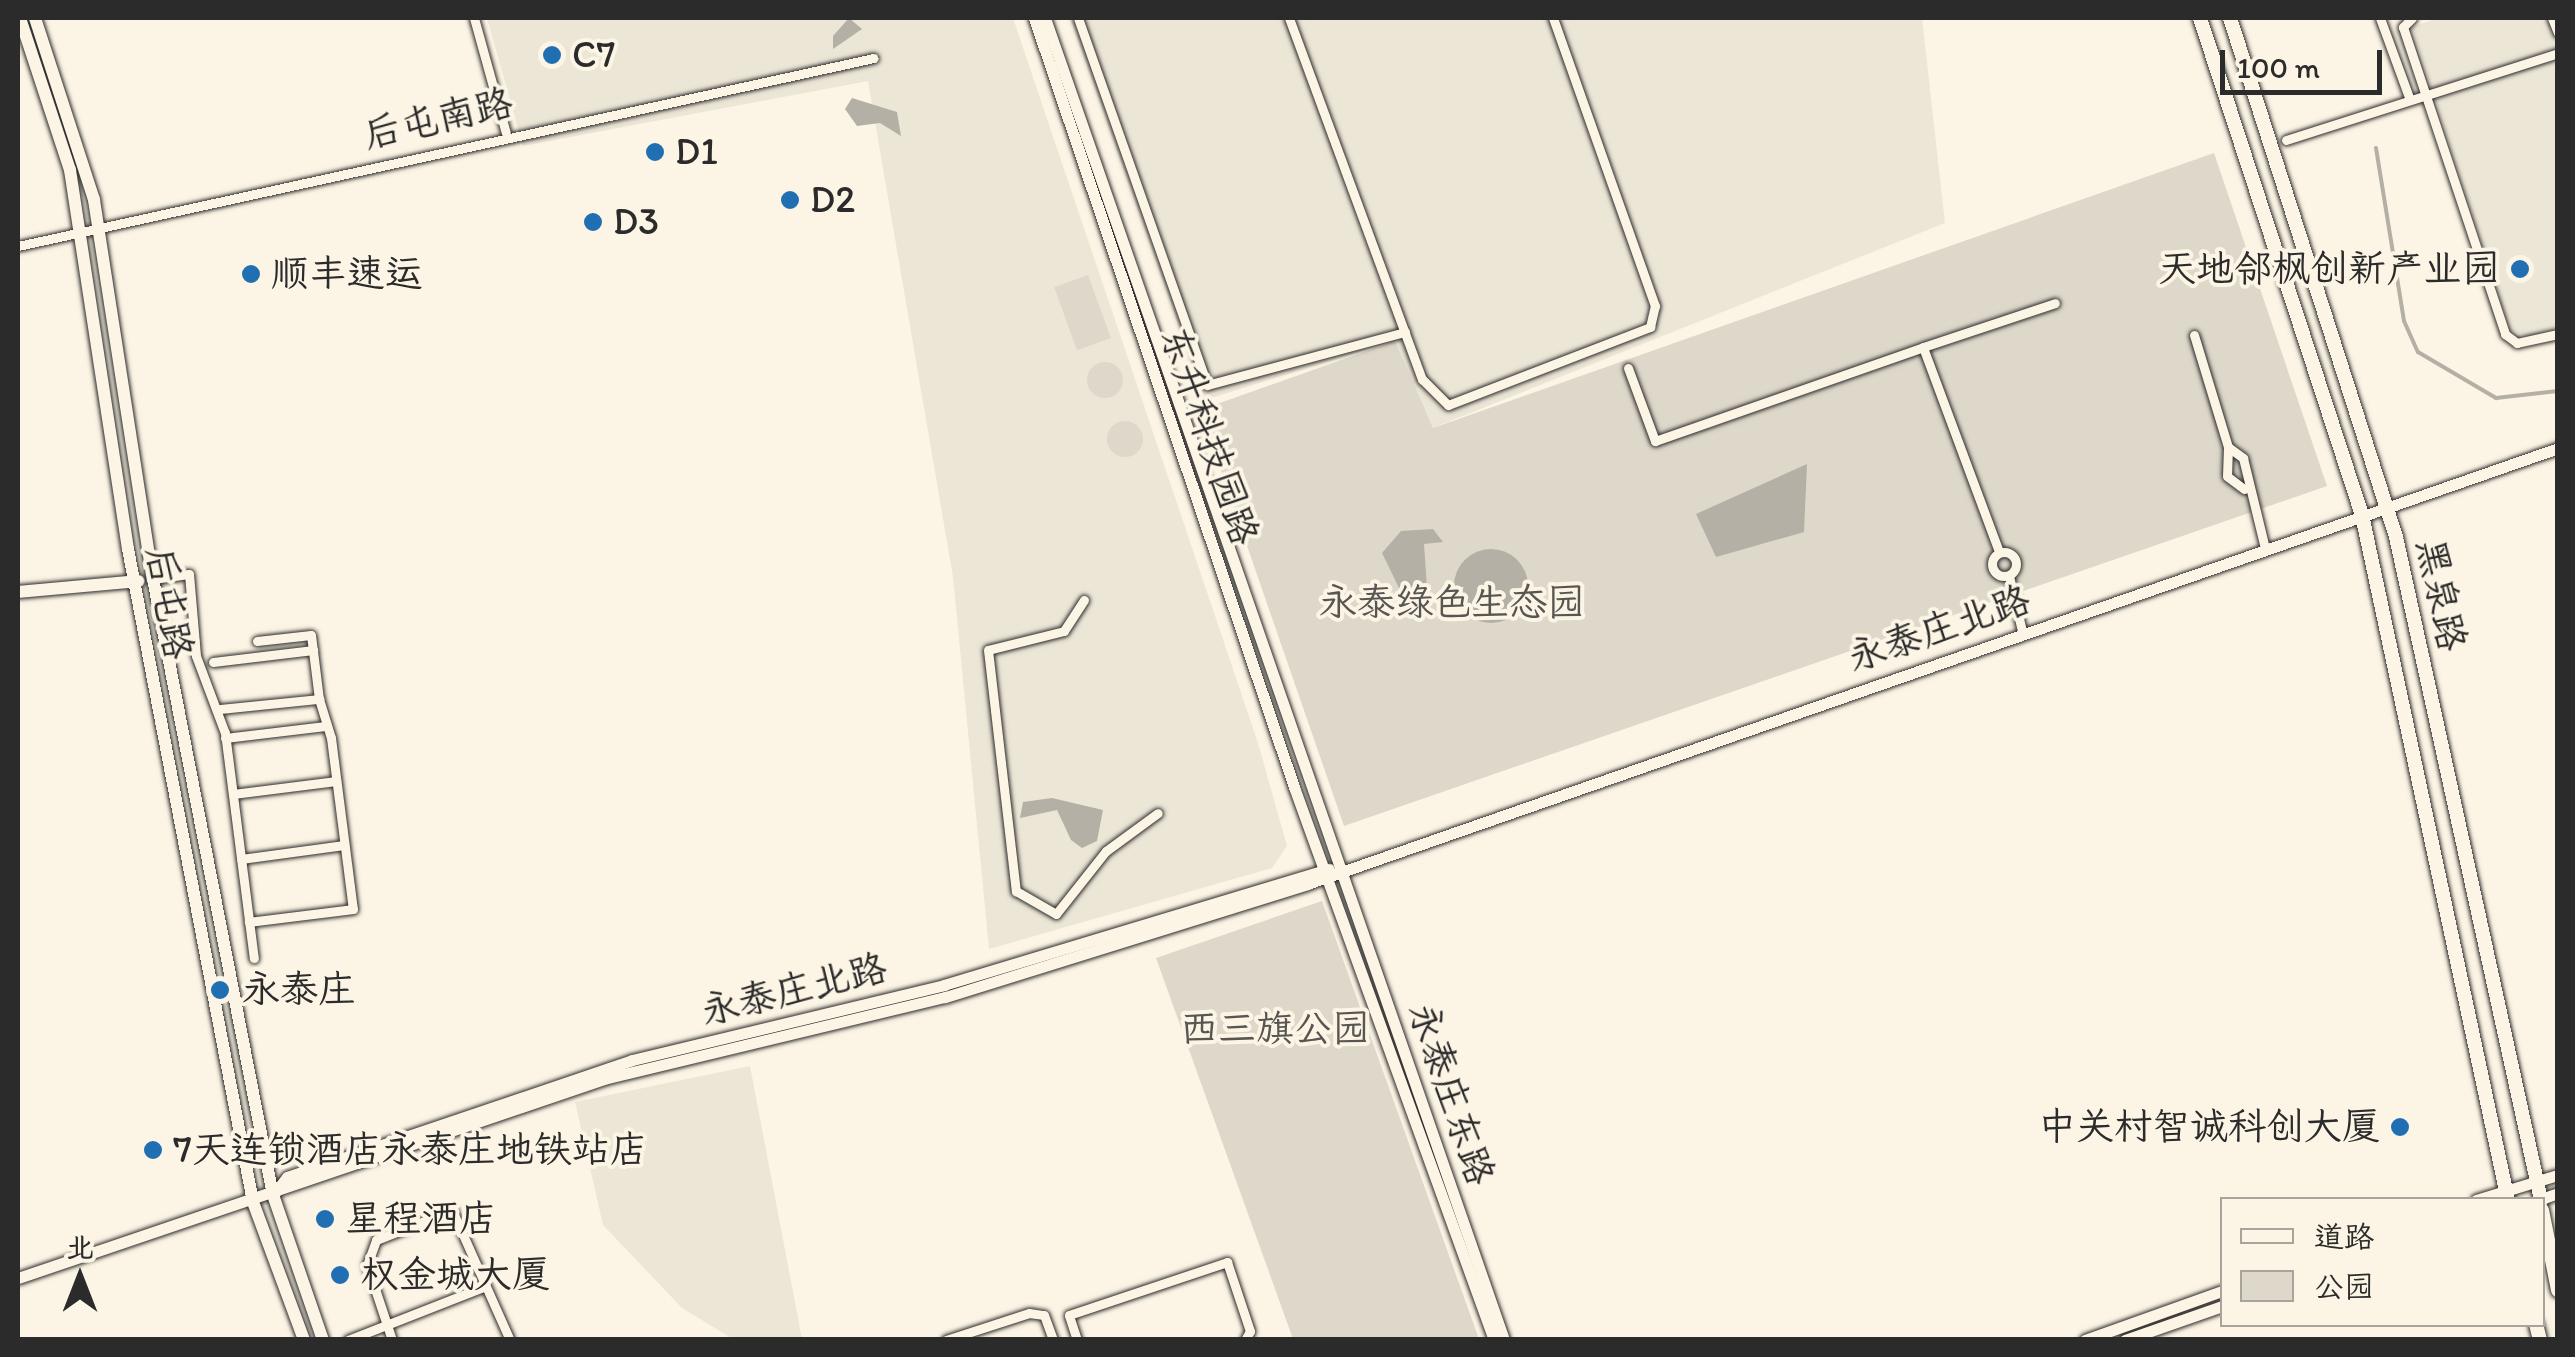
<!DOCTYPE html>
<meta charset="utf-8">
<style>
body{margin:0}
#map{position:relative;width:2575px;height:1357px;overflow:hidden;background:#fcf5e5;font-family:Itim,"LXGW WenKai TC",sans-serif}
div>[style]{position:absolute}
.built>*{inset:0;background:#ece6d7}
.green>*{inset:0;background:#ded8ca;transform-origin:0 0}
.round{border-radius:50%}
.water>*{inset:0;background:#b4b0a5}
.stream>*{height:4px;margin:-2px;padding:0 2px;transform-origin:2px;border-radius:2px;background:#b4b0a5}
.roads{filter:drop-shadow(0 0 2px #2b2b2b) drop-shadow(0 0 2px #2b2b2b)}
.minor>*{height:9px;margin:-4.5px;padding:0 4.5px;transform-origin:4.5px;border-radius:4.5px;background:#fcf5e5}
.minor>.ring{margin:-4.5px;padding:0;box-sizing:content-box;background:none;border:9px solid #fcf5e5;border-radius:50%}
.tertiary>*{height:11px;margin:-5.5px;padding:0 5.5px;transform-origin:5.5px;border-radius:5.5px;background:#fcf5e5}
.secondary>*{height:12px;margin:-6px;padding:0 6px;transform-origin:6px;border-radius:6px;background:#fcf5e5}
.primary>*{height:14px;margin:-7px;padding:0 7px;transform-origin:7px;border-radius:7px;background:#fcf5e5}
.dots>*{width:28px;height:28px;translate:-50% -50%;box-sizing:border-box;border:5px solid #fcf5e5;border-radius:50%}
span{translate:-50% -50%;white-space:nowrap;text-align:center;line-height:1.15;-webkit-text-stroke:8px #fcf5e5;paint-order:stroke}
.poi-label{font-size:38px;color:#2b2b2b}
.left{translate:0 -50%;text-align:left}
.right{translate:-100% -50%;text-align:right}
.street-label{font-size:38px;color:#2b2b2b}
.park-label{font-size:38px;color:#585653}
.frame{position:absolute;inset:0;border:20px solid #2b2b2b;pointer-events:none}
.legend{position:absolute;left:2220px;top:1197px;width:325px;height:130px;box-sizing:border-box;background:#fcf5e5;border:2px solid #a8a49b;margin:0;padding:12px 18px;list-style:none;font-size:30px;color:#2b2b2b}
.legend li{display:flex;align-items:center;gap:20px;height:50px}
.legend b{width:50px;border:2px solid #a8a49b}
.north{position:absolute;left:30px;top:1227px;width:100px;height:100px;-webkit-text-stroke:8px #fcf5e5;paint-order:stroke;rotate:0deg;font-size:28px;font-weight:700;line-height:40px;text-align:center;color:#2b2b2b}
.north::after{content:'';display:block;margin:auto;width:35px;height:45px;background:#2b2b2b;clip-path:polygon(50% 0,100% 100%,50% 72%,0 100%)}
.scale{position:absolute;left:2220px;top:50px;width:162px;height:45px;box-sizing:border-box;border:5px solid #2b2b2b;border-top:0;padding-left:12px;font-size:30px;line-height:35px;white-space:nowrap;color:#2b2b2b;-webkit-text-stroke:8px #fcf5e5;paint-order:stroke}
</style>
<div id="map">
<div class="built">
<div style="clip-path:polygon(487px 18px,1013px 18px,1258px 743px,1287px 846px,1272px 868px,989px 949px,953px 577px,868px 81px,523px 146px)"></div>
<div style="clip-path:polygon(1070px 18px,1922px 18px,1945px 223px,1433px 428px,1394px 341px,1205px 400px)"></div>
<div style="clip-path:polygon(2438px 18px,2557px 18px,2557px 327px,2530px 337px,2510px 330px,2412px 27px)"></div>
<div style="clip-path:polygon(750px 1066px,802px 1339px,733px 1339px,682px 1308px,603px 1225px,575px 1102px)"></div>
</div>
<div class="green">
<div style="clip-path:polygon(2214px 153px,2327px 486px,1344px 826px,1200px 410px,1395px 341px,1433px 428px)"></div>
<div style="left:1088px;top:275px;width:67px;height:36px;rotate:70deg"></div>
<div class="round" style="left:1087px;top:362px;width:36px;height:36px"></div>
<div class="round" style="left:1107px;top:421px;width:36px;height:36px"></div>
<div style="clip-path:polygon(1322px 901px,1479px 1339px,1293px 1339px,1156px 958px)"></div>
</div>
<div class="water">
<div style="clip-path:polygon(849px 18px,862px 29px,833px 49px,833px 36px)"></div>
<div style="clip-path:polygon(852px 98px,897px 112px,901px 136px,880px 123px,857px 126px,845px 109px)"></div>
<div style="clip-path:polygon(1807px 464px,1804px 532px,1716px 557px,1696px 514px)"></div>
<div style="clip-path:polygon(1433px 529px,1443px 542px,1424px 544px,1427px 588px,1401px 592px,1382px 553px,1401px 531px)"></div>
<div class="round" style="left:1454px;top:549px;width:74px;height:74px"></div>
<div style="clip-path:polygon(1052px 798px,1103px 810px,1097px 841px,1082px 848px,1071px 840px,1057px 810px,1020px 818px,1023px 802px)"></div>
</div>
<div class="stream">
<div style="left:2376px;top:148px;width:175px;rotate:80.8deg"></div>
<div style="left:2404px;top:321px;width:34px;rotate:66deg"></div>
<div style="left:2418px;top:352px;width:91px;rotate:30.5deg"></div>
<div style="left:2496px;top:398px;width:62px;rotate:-6.4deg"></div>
</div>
<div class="roads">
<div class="minor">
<div style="left:474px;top:18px;width:119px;rotate:74.5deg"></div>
<div style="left:1078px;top:18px;width:389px;rotate:70.6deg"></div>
<div style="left:1207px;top:385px;width:205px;rotate:-15deg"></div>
<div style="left:1289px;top:18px;width:385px;rotate:69.8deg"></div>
<div style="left:1422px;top:379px;width:37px;rotate:45deg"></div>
<div style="left:1448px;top:405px;width:217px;rotate:-21.1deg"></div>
<div style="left:1650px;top:327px;width:22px;rotate:-77deg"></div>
<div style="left:1655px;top:306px;width:306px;rotate:-109.5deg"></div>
<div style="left:2380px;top:18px;width:87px;rotate:69.9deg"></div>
<div style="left:2412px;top:18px;width:13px;rotate:135deg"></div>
<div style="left:2403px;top:27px;width:324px;rotate:71.6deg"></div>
<div style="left:2505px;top:334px;width:15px;rotate:37deg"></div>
<div style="left:2517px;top:343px;width:42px;rotate:-12.4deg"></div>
<div style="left:2552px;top:18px;width:16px;rotate:68deg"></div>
<div style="left:2286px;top:140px;width:286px;rotate:-17.7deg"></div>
<div style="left:18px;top:246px;width:876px;rotate:-12.39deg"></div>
<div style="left:2194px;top:335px;width:117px;rotate:73.1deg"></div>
<div style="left:1628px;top:368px;width:78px;rotate:69.7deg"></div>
<div style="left:1655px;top:441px;width:284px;rotate:-19.3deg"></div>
<div style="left:2244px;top:489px;width:21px;rotate:-143deg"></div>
<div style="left:2227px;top:476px;width:29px;rotate:-88deg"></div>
<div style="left:2228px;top:447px;width:19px;rotate:36deg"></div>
<div style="left:2243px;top:458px;width:93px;rotate:76.3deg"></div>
<div style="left:1998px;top:549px;width:215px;rotate:-110.4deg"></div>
<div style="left:1923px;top:347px;width:139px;rotate:-18.4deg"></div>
<div class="ring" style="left:1992px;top:552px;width:15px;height:15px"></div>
<div style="left:2009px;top:576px;width:57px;rotate:76.7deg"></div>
<div style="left:153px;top:579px;width:36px;rotate:-8deg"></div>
<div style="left:189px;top:574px;width:82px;rotate:85.1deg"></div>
<div style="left:196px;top:656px;width:82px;rotate:69.4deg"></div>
<div style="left:225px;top:733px;width:227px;rotate:82.7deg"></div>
<div style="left:1084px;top:600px;width:37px;rotate:123deg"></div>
<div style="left:1064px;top:631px;width:78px;rotate:166deg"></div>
<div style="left:988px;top:650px;width:243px;rotate:83.4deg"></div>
<div style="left:1016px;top:891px;width:46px;rotate:29.9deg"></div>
<div style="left:1056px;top:914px;width:80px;rotate:-51.6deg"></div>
<div style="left:1106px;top:851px;width:64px;rotate:-36.2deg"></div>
<div style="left:257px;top:641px;width:54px;rotate:-6.3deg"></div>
<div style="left:311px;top:635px;width:64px;rotate:82.9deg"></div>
<div style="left:213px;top:662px;width:101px;rotate:-6.8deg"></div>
<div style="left:220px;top:709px;width:100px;rotate:-5.8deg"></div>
<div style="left:319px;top:699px;width:41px;rotate:72.9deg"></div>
<div style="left:331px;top:738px;width:172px;rotate:82.7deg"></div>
<div style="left:353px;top:909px;width:105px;rotate:172.9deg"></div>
<div style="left:225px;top:738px;width:101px;rotate:-6.8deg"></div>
<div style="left:233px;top:794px;width:104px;rotate:-7.2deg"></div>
<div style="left:241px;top:859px;width:104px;rotate:-7.7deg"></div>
<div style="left:348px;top:1340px;width:148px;rotate:-21.4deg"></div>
<div style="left:392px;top:1340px;width:79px;rotate:-108.4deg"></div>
<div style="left:367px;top:1265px;width:27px;rotate:-70deg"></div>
<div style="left:376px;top:1240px;width:82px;rotate:-21.5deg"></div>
<div style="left:452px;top:1210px;width:142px;rotate:66deg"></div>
<div style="left:946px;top:1340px;width:87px;rotate:-18deg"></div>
<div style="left:1029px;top:1313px;width:15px;rotate:8deg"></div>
<div style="left:1044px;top:1315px;width:27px;rotate:70deg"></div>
<div style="left:1077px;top:1340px;width:26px;rotate:-108deg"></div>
<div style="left:1069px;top:1315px;width:167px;rotate:-18.5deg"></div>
<div style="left:1227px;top:1262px;width:73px;rotate:71.6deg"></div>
<div style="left:1250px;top:1331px;width:10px;rotate:119deg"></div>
</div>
<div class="tertiary">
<div style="left:1034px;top:18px;width:812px;rotate:71.32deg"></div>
<div style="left:1294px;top:787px;width:588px;rotate:70.12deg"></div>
<div style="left:1045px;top:18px;width:1399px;rotate:70.85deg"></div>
<div style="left:273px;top:1195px;width:23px;rotate:-52deg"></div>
<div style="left:287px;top:1177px;width:364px;rotate:-18.7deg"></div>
<div style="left:632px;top:1060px;width:321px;rotate:-13.5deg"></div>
<div style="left:944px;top:985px;width:402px;rotate:-16.8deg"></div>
<div style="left:2476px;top:1200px;width:86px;rotate:-17deg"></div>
<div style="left:2538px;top:1200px;width:21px;rotate:-19deg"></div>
<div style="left:18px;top:1278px;width:622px;rotate:-18.76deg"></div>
<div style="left:607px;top:1078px;width:348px;rotate:-13.5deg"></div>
<div style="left:945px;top:997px;width:379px;rotate:-17.3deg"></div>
<div style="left:1307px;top:884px;width:1325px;rotate:-19.21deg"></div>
<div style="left:2085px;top:1340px;width:145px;rotate:-19.7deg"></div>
<div style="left:2125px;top:1340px;width:103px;rotate:-19.3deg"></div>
</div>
<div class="secondary">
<div style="left:20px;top:18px;width:160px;rotate:71.8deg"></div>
<div style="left:70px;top:170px;width:383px;rotate:81.3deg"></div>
<div style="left:128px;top:549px;width:665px;rotate:79.16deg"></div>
<div style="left:253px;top:1202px;width:147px;rotate:69.7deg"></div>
<div style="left:35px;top:18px;width:191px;rotate:72deg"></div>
<div style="left:94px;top:200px;width:384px;rotate:81.2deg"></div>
<div style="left:153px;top:579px;width:628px;rotate:78.98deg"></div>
<div style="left:273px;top:1195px;width:153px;rotate:71deg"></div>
<div style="left:18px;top:592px;width:121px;rotate:-5.2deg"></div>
</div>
<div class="primary">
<div style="left:2200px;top:18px;width:523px;rotate:71.95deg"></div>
<div style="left:2362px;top:515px;width:700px;rotate:77.97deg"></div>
<div style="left:2230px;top:18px;width:545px;rotate:72.26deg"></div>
<div style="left:2396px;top:537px;width:679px;rotate:77.66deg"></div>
<div style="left:2542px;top:1210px;width:82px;rotate:78.7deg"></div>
<div style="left:2536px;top:1324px;width:16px;rotate:76deg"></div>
</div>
</div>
<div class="dots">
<div style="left:552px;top:55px;background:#1f6fb2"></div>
<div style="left:655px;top:152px;background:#1f6fb2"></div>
<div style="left:790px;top:200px;background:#1f6fb2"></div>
<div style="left:593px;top:222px;background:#1f6fb2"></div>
<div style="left:2520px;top:269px;background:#1f6fb2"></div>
<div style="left:251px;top:274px;background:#1f6fb2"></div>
<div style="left:220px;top:990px;background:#1f6fb2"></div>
<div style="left:2400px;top:1127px;background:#1f6fb2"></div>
<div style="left:153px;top:1150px;background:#1f6fb2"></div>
<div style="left:325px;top:1219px;background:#1f6fb2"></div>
<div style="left:340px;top:1275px;background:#1f6fb2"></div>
</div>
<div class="poi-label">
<span class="left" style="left:572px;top:55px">C7</span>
<span class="left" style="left:675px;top:152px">D1</span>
<span class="left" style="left:810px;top:200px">D2</span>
<span class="left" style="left:613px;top:222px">D3</span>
<span class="right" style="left:2500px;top:269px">天地邻枫创新产业园</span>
<span class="left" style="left:271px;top:274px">顺丰速运</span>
<span class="left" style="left:242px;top:990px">永泰庄</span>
<span class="right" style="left:2380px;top:1127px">中关村智诚科创大厦</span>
<span class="left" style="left:173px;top:1150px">7天连锁酒店永泰庄地铁站店</span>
<span class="left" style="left:345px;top:1219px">星程酒店</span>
<span class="left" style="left:360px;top:1275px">权金城大厦</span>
</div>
<div class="street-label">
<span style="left:438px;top:119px;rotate:-13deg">后屯南路</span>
<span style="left:1209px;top:436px;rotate:71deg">东升科技园路</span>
<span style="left:2441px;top:595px;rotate:78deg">黑泉路</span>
<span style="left:169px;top:603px;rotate:80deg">后屯路</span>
<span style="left:1939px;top:629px;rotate:-19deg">永泰庄北路</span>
<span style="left:794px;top:990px;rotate:-14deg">永泰庄北路</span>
<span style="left:1451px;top:1094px;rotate:71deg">永泰庄东路</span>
</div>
<div class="park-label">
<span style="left:1452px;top:603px">永泰绿色生态园</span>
<span style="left:1275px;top:1029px">西三旗公园</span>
</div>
<div class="frame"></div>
<ul class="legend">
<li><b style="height:12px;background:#fcf5e5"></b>道路</li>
<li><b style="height:28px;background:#ded8ca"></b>公园</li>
</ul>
<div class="north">北</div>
<div class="scale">100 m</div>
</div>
